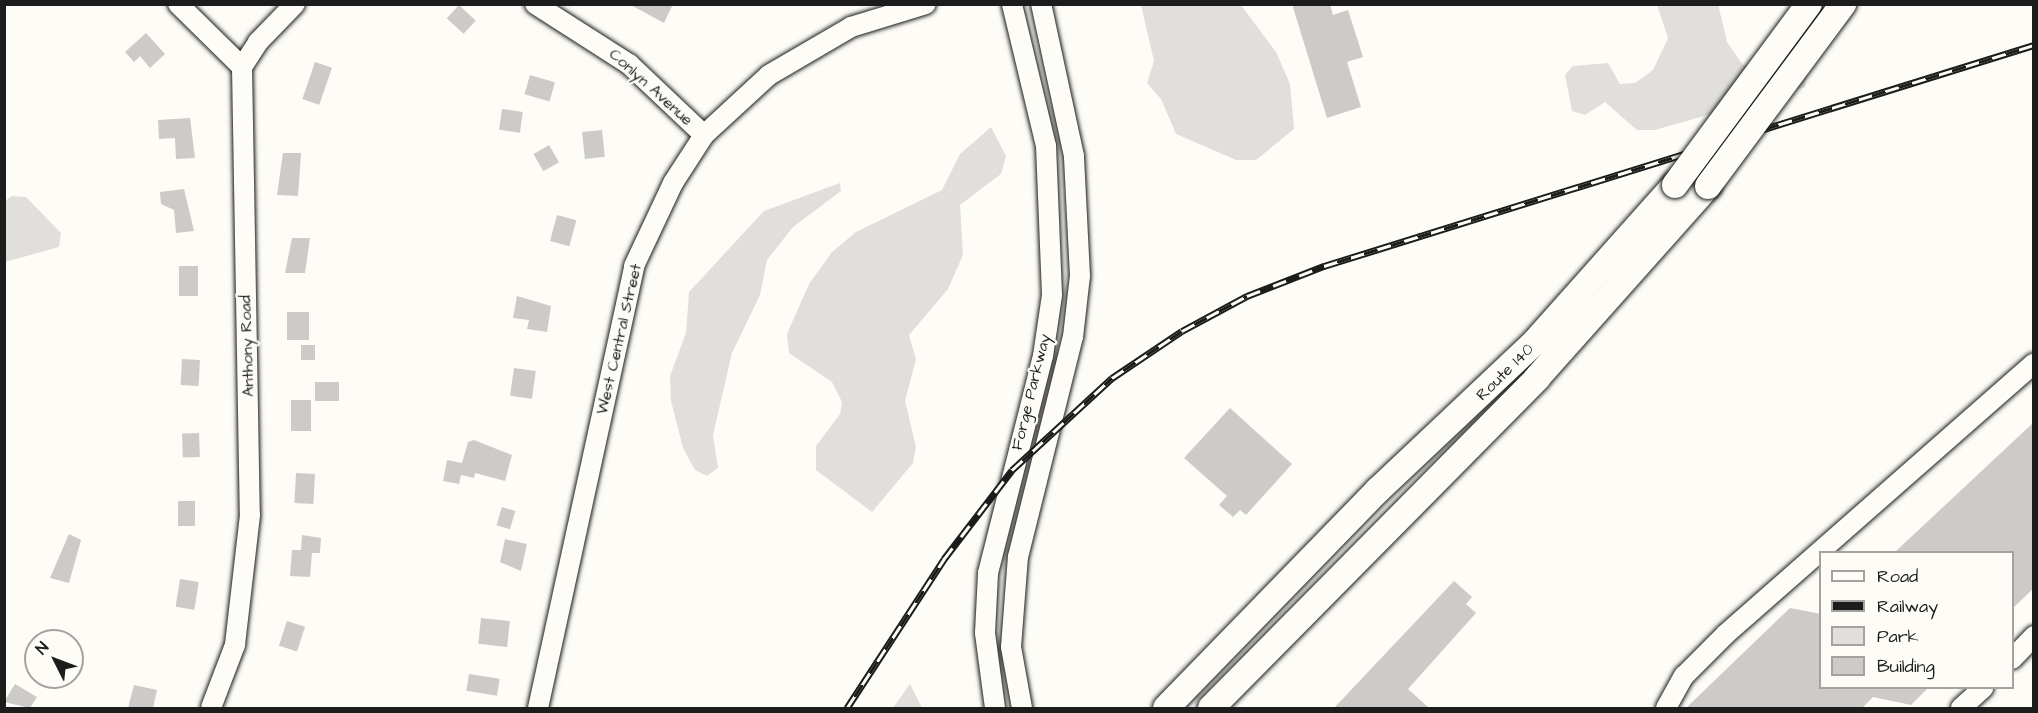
<!DOCTYPE html>
<style>
body{margin:0}
#map{position:relative;width:2038px;height:713px;overflow:hidden;background:#fdfcf7;font-family:"Architects Daughter",sans-serif}
div>[style]{position:absolute}
.green>*{inset:0;background:#e0dfdb}
.building>*{inset:0;background:#cccbc8;transform-origin:0 0}
.roads{filter:drop-shadow(0 0 2px #1c1c1c) drop-shadow(0 0 2px #1c1c1c)}
.minor>*{height:20px;margin:-10px;padding:0 10px;transform-origin:10px;border-radius:10px;background:#fdfcf7}
.major>*{height:26px;margin:-13px;padding:0 13px;transform-origin:13px;border-radius:13px;background:#fdfcf7}
.rail>*{height:7px;margin-top:-3.5px;transform-origin:0;background:repeating-linear-gradient(90deg,#fdfcf7 0 14px,#1c1c1c 0 28px);box-sizing:border-box;border-block:2px solid #1c1c1c}
.bridges{filter:drop-shadow(0 0 2px #1c1c1c) drop-shadow(0 0 2px #1c1c1c)}
.major-bridge>*{height:26px;margin:-13px;padding:0 13px;transform-origin:13px;border-radius:13px;background:#fdfcf7}
span{translate:-50% -50%;white-space:nowrap;text-align:center;line-height:1.15;-webkit-text-stroke:4.5px #fdfcf7;paint-order:stroke}
.street-label{font-size:16px;color:#1c1c1c}
.frame{position:absolute;inset:0;border:6px solid #1c1c1c;pointer-events:none}
.legend{position:absolute;left:1819px;top:551px;width:195px;height:138px;box-sizing:border-box;background:#fdfcf7;border:2px solid #a3a29f;margin:0;padding:8px 10px;list-style:none;font-size:18px;color:#1c1c1c}
.legend li{display:flex;align-items:center;gap:12px;height:30px}
.legend b{width:30px;border:2px solid #a3a29f}
.north{position:absolute;left:24px;top:629px;width:60px;height:60px;box-sizing:border-box;background:#fdfcf7;border:2px solid #a3a29f;border-radius:50%;rotate:312deg;font-size:16px;font-weight:700;line-height:24px;text-align:center;color:#1c1c1c}
.north::after{content:'';display:block;margin:auto;width:21px;height:27px;background:#1c1c1c;clip-path:polygon(50% 0,100% 100%,50% 72%,0 100%)}
</style>
<div id="map">
<div class="green">
<div style="clip-path:polygon(1718px 4px,1727px 42px,1743px 65px,1796px 63px,1807px 71px,1805px 87px,1655px 130px,1637px 130px,1605px 102px,1585px 115px,1572px 111px,1565px 75px,1573px 66px,1608px 63px,1620px 84px,1635px 83px,1653px 70px,1668px 38px,1657px 5px)"></div>
<div style="clip-path:polygon(1141px 5px,1241px 5px,1276px 52px,1290px 84px,1294px 129px,1256px 160px,1236px 160px,1176px 134px,1161px 99px,1147px 83px,1154px 61px)"></div>
<div style="clip-path:polygon(991px 127px,1006px 156px,1001px 174px,960px 205px,963px 255px,948px 289px,909px 335px,916px 359px,905px 401px,916px 447px,913px 463px,872px 512px,816px 470px,816px 446px,840px 414px,842px 402px,832px 382px,789px 353px,787px 334px,809px 284px,832px 252px,856px 232px,942px 190px,960px 154px)"></div>
<div style="clip-path:polygon(840px 183px,841px 191px,793px 227px,767px 260px,760px 295px,732px 353px,713px 435px,718px 468px,707px 476px,695px 470px,683px 448px,671px 401px,670px 376px,686px 333px,689px 292px,764px 211px)"></div>
<div style="clip-path:polygon(12px 196px,26px 197px,61px 233px,59px 247px,5px 262px,5px 201px)"></div>
<div style="clip-path:polygon(910px 684px,922px 708px,893px 708px)"></div>
</div>
<div class="building">
<div style="clip-path:polygon(629px 4px,673px 4px,664px 23px)"></div>
<div style="clip-path:polygon(1292px 4px,1330px 4px,1333px 15px,1348px 10px,1363px 57px,1347px 62px,1361px 107px,1327px 118px)"></div>
<div style="left:459px;top:5px;width:23px;height:18px;rotate:43deg"></div>
<div style="clip-path:polygon(146px 33px,165px 54px,150px 68px,140px 56px,134px 62px,125px 52px)"></div>
<div style="left:315px;top:62px;width:18px;height:39px;rotate:19deg"></div>
<div style="left:530px;top:75px;width:26px;height:20px;rotate:16deg"></div>
<div style="left:502px;top:109px;width:21px;height:21px;rotate:8deg"></div>
<div style="clip-path:polygon(190px 118px,195px 158px,176px 159px,175px 138px,159px 139px,158px 120px)"></div>
<div style="left:602px;top:130px;width:27px;height:20px;rotate:84deg"></div>
<div style="left:549px;top:145px;width:20px;height:18px;rotate:60deg"></div>
<div style="clip-path:polygon(283px 153px,301px 153px,298px 196px,277px 195px)"></div>
<div style="clip-path:polygon(184px 189px,194px 231px,176px 233px,174px 210px,161px 204px,160px 192px)"></div>
<div style="left:557px;top:215px;width:20px;height:27px;rotate:15deg"></div>
<div style="clip-path:polygon(292px 238px,310px 238px,305px 273px,285px 273px)"></div>
<div style="left:179px;top:266px;width:19px;height:30px"></div>
<div style="clip-path:polygon(517px 296px,551px 306px,547px 332px,527px 329px,529px 320px,513px 318px)"></div>
<div style="left:287px;top:312px;width:22px;height:28px"></div>
<div style="left:301px;top:345px;width:14px;height:15px"></div>
<div style="left:182px;top:359px;width:18px;height:26px;rotate:3deg"></div>
<div style="left:514px;top:368px;width:22px;height:28px;rotate:8deg"></div>
<div style="left:315px;top:382px;width:24px;height:19px"></div>
<div style="left:291px;top:400px;width:20px;height:31px"></div>
<div style="clip-path:polygon(1230px 408px,1292px 464px,1246px 515px,1240px 510px,1233px 517px,1219px 505px,1227px 496px,1184px 458px)"></div>
<div style="clip-path:polygon(2034px 422px,2034px 588px,2013px 608px,2013px 552px,1895px 552px)"></div>
<div style="left:199px;top:433px;width:24px;height:17px;rotate:88deg"></div>
<div style="clip-path:polygon(474px 440px,512px 455px,505px 481px,475px 473px,474px 478px,461px 475px,459px 484px,443px 481px,447px 460px,462px 463px,468px 442px)"></div>
<div style="left:296px;top:473px;width:19px;height:30px;rotate:3deg"></div>
<div style="left:178px;top:501px;width:17px;height:25px"></div>
<div style="left:502px;top:507px;width:14px;height:19px;rotate:17deg"></div>
<div style="clip-path:polygon(69px 534px,81px 540px,69px 583px,50px 578px)"></div>
<div style="clip-path:polygon(302px 535px,321px 538px,320px 553px,312px 553px,310px 577px,290px 576px,292px 550px,301px 550px)"></div>
<div style="clip-path:polygon(505px 539px,527px 544px,521px 571px,500px 562px)"></div>
<div style="left:180px;top:579px;width:19px;height:28px;rotate:9deg"></div>
<div style="clip-path:polygon(1454px 581px,1472px 597px,1466px 604px,1476px 613px,1408px 689px,1429px 708px,1334px 708px)"></div>
<div style="clip-path:polygon(1790px 608px,1821px 614px,1821px 687px,1929px 687px,1911px 705px,1873px 697px,1862px 708px,1686px 708px)"></div>
<div style="left:481px;top:618px;width:29px;height:26px;rotate:6deg"></div>
<div style="left:287px;top:621px;width:19px;height:26px;rotate:18deg"></div>
<div style="left:469px;top:674px;width:31px;height:17px;rotate:9deg"></div>
<div style="clip-path:polygon(15px 684px,37px 697px,30px 708px,4px 702px)"></div>
<div style="clip-path:polygon(134px 685px,157px 690px,153px 708px,128px 708px)"></div>
</div>
<div class="roads">
<div class="minor">
<div style="left:178px;top:4px;width:90px;rotate:44.5deg"></div>
<div style="left:242px;top:67px;width:448px;rotate:89deg"></div>
<div style="left:250px;top:515px;width:131px;rotate:96.6deg"></div>
<div style="left:235px;top:645px;width:67px;rotate:110.9deg"></div>
<div style="left:535px;top:4px;width:112px;rotate:32.6deg"></div>
<div style="left:629px;top:64px;width:103px;rotate:43.4deg"></div>
<div style="left:242px;top:67px;width:30px;rotate:-57deg"></div>
<div style="left:258px;top:42px;width:53px;rotate:-45.8deg"></div>
<div style="left:2012px;top:659px;width:32px;rotate:-46deg"></div>
<div style="left:538px;top:708px;width:452px;rotate:-77.7deg"></div>
<div style="left:634px;top:266px;width:92px;rotate:-64.8deg"></div>
<div style="left:673px;top:183px;width:57px;rotate:-57.1deg"></div>
<div style="left:704px;top:135px;width:88px;rotate:-42.7deg"></div>
<div style="left:769px;top:75px;width:95px;rotate:-30.3deg"></div>
<div style="left:851px;top:27px;width:78px;rotate:-17deg"></div>
<div style="left:995px;top:708px;width:76px;rotate:-97.6deg"></div>
<div style="left:985px;top:633px;width:60px;rotate:-87.1deg"></div>
<div style="left:988px;top:573px;width:224px;rotate:-75.8deg"></div>
<div style="left:1043px;top:356px;width:62px;rotate:-81.6deg"></div>
<div style="left:1052px;top:295px;width:149px;rotate:-92.3deg"></div>
<div style="left:1046px;top:146px;width:146px;rotate:-103.5deg"></div>
<div style="left:1022px;top:708px;width:62px;rotate:-100.2deg"></div>
<div style="left:1011px;top:647px;width:90px;rotate:-85.6deg"></div>
<div style="left:1018px;top:557px;width:227px;rotate:-76deg"></div>
<div style="left:1073px;top:337px;width:61px;rotate:-83.5deg"></div>
<div style="left:1080px;top:276px;width:120px;rotate:-92.9deg"></div>
<div style="left:1074px;top:156px;width:156px;rotate:-102.2deg"></div>
<div style="left:1666px;top:708px;width:37px;rotate:-61deg"></div>
<div style="left:1684px;top:676px;width:59px;rotate:-45deg"></div>
<div style="left:1726px;top:634px;width:410px;rotate:-41.3deg"></div>
<div style="left:1961px;top:708px;width:30px;rotate:-42deg"></div>
</div>
<div class="major">
<div style="left:1166px;top:708px;width:304px;rotate:-45.8deg"></div>
<div style="left:1378px;top:490px;width:214px;rotate:-43.3deg"></div>
<div style="left:1534px;top:343px;width:212px;rotate:-48.3deg"></div>
<div style="left:1211px;top:708px;width:464px;rotate:-45.3deg"></div>
<div style="left:1537px;top:378px;width:257px;rotate:-48.3deg"></div>
</div>
</div>
<div class="rail">
<div style="left:847px;top:708px;width:178px;rotate:-56.9deg"></div>
<div style="left:944px;top:559px;width:112px;rotate:-52.6deg"></div>
<div style="left:1012px;top:470px;width:136px;rotate:-42.6deg"></div>
<div style="left:1112px;top:378px;width:84px;rotate:-33.9deg"></div>
<div style="left:1182px;top:331px;width:74px;rotate:-28.3deg"></div>
<div style="left:1247px;top:296px;width:83px;rotate:-21.3deg"></div>
<div style="left:1324px;top:266px;width:744px;rotate:-17.29deg"></div>
</div>
<div class="bridges">
<div class="major-bridge">
<div style="left:1675px;top:185px;width:225px;rotate:-53.5deg"></div>
<div style="left:1708px;top:186px;width:227px;rotate:-53.4deg"></div>
</div>
</div>
<div class="street-label">
<span style="left:651px;top:87px;rotate:42deg">Conlyn Avenue</span>
<span style="left:619px;top:339px;rotate:-77deg">West Central Street</span>
<span style="left:247px;top:346px;rotate:-92deg">Anthony Road</span>
<span style="left:1505px;top:372px;rotate:-45deg">Route 140</span>
<span style="left:1031px;top:392px;rotate:-76deg">Forge Parkway</span>
</div>
<div class="frame"></div>
<ul class="legend">
<li><b style="height:8px;background:#fdfcf7"></b>Road</li>
<li><b style="height:8px;background:#1c1c1c"></b>Railway</li>
<li><b style="height:16px;background:#e0dfdb"></b>Park</li>
<li><b style="height:16px;background:#cccbc8"></b>Building</li>
</ul>
<div class="north">N</div>
</div>
